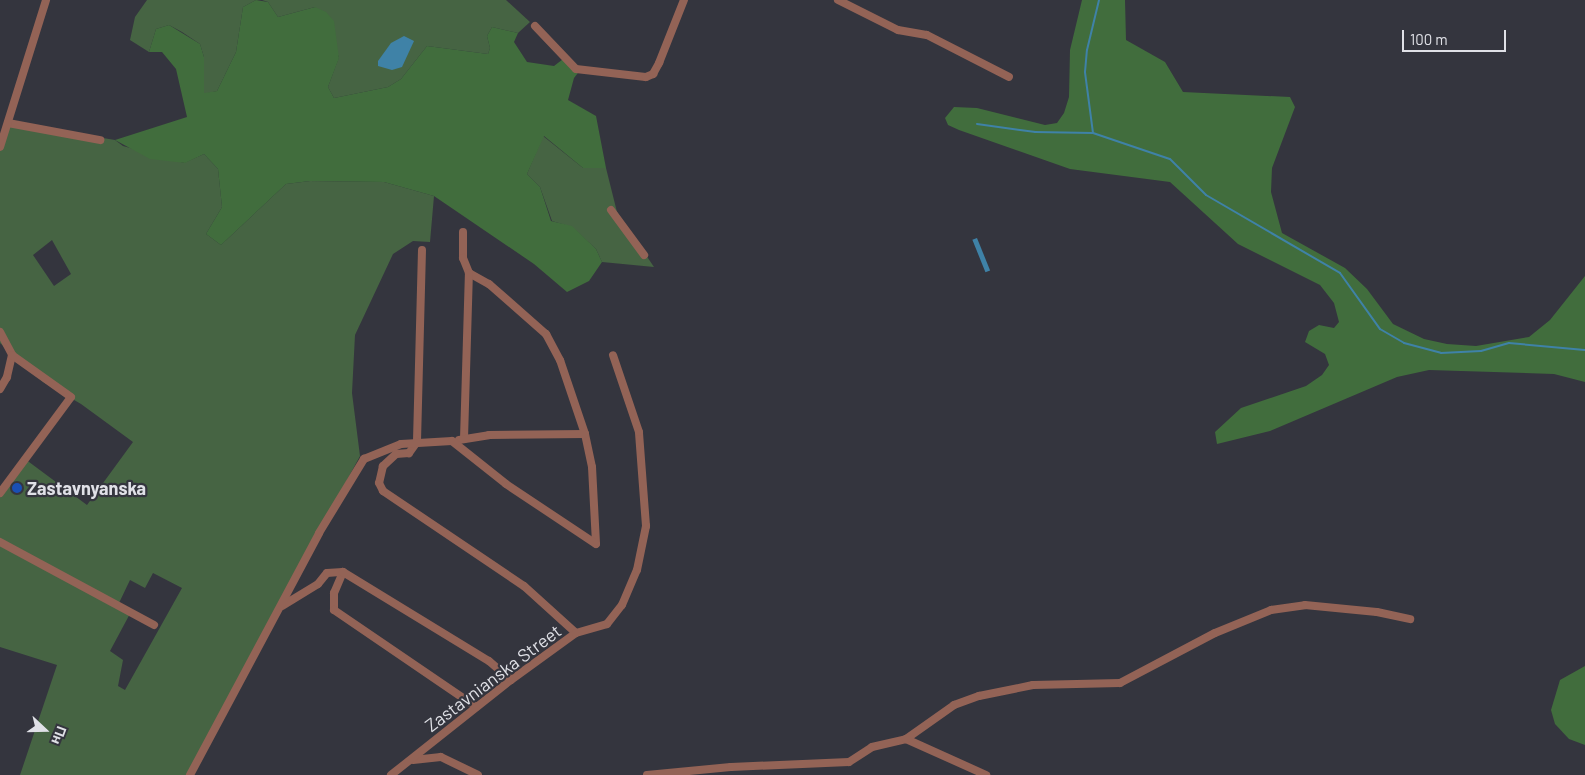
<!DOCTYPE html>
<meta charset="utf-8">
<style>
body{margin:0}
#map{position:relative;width:1585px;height:775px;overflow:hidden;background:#34353e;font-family:Barlow,sans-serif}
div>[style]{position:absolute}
.green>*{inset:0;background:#466443}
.forest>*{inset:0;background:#416d3d}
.water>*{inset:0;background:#3f82a7;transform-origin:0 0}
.stream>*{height:2px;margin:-1px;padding:0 1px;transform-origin:1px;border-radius:1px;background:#3f82a7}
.minor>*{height:8px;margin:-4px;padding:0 4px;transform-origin:4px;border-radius:4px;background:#936356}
.dots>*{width:14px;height:14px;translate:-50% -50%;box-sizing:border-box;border:2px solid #34353e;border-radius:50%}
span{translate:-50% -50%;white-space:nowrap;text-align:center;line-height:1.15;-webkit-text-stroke:4.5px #34353e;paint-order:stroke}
.poi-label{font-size:18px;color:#e0e1e7;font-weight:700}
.left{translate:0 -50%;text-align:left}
.street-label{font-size:18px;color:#e0e1e7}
.north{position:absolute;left:20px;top:705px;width:50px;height:50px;-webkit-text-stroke:4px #34353e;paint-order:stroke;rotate:111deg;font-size:14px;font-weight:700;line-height:20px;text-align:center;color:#e0e1e7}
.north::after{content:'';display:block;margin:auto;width:18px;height:22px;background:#e0e1e7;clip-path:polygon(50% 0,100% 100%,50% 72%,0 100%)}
.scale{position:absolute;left:1402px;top:30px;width:104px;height:22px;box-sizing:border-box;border:2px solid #e0e1e7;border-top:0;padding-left:6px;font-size:15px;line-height:18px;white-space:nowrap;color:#e0e1e7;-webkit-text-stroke:4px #34353e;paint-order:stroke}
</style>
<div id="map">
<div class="green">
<div style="clip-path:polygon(147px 0,256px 0,243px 7px,236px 52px,217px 91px,204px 94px,204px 57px,200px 44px,182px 32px,169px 25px,156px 29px,149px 52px,130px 40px,135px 17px)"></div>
<div style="clip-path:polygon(262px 0,506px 0,530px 22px,518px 33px,492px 27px,487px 36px,490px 48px,488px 54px,427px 46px,401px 79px,388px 87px,334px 98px,328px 87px,339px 57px,315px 7px,278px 17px,268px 2px)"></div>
<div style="clip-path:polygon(evenodd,7px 122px,115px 140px,123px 146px,184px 163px,204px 154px,218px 169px,222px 207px,206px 234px,221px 245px,286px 184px,310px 181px,384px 182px,434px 196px,430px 242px,413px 241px,393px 254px,355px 335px,352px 393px,360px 456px,187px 775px,20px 775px,57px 665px,0 647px,0 493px,25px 459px,87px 505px,133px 442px,81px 404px,43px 382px,0 343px,0 143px,7px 122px,52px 240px,71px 274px,54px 286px,33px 255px,52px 240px,7px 122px,153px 573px,182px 588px,125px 690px,118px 686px,123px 660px,110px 651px,132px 610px,119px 603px,130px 580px,145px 588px,153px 573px)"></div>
<div style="clip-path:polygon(543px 136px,583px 168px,606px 168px,617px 212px,654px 267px,602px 262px,596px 249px,572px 227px,552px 221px,540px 187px,527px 174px)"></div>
</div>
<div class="forest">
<div style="clip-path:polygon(256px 0,268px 2px,278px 17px,315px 7px,326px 12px,334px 21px,339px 58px,328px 87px,334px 98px,388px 87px,401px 79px,427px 46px,488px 54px,490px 48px,487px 36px,492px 27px,518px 33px,514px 42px,527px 62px,554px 66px,567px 56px,581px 69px,574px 78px,568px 100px,596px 116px,606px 168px,583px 168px,544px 136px,527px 174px,540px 187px,551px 221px,572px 226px,596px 249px,602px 262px,589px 281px,567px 292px,534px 264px,434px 196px,384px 182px,310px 181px,286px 184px,221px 245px,206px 234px,222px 207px,218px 169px,204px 154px,185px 163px,150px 159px,115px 140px,187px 117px,176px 69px,162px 52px,149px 52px,156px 29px,169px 25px,200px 44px,204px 57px,204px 93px,217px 91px,236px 52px,243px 7px)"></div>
<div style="clip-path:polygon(1082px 0,1125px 0,1126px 40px,1165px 62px,1183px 92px,1290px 97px,1295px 107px,1272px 168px,1271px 192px,1282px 233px,1345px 268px,1367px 289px,1393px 324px,1424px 339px,1447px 344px,1476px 346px,1529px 337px,1550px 320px,1585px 276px,1585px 382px,1554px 374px,1429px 370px,1397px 377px,1270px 431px,1217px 444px,1215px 432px,1241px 408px,1306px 386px,1322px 375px,1329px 365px,1325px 354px,1305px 342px,1309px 331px,1319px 325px,1334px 328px,1339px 322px,1334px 303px,1320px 285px,1238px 244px,1170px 182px,1070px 169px,959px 130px,948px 125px,945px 118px,954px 107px,977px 108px,1045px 125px,1057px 123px,1064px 113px,1069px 97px,1070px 50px)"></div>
<div style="clip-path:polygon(1585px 666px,1585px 745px,1569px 739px,1555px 724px,1551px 710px,1560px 680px)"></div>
</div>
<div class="water">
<div style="clip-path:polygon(404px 36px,414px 41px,402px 67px,392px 70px,378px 66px,378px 61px,391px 43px)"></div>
<div style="left:977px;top:238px;width:35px;height:5px;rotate:68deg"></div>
</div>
<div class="stream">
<div style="left:977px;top:124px;width:59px;rotate:7.9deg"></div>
<div style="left:1035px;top:132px;width:58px;rotate:1deg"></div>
<div style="left:1093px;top:133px;width:81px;rotate:18.7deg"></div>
<div style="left:1170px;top:159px;width:51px;rotate:45deg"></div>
<div style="left:1206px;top:195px;width:155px;rotate:30.2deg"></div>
<div style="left:1340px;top:273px;width:69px;rotate:54.5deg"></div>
<div style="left:1380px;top:329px;width:28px;rotate:30deg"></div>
<div style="left:1404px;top:343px;width:38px;rotate:15deg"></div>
<div style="left:1441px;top:353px;width:40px;rotate:-2.9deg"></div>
<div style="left:1481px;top:351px;width:29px;rotate:-16deg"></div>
<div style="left:1509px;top:343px;width:76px;rotate:5.3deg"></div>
<div style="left:1093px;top:133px;width:62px;rotate:-97.5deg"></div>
<div style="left:1085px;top:72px;width:22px;rotate:-85deg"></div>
<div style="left:1087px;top:50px;width:51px;rotate:-76.5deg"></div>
</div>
<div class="minor">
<div style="left:838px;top:0;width:67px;rotate:26.6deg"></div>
<div style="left:898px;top:30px;width:29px;rotate:10deg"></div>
<div style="left:927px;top:35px;width:92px;rotate:27.1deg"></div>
<div style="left:535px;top:26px;width:59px;rotate:46.4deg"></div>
<div style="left:576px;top:69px;width:70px;rotate:6.5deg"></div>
<div style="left:646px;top:77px;width:8px;rotate:-23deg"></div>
<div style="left:653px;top:74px;width:13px;rotate:-61deg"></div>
<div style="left:659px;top:63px;width:68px;rotate:-68.4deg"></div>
<div style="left:8px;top:123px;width:94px;rotate:10.5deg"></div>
<div style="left:0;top:147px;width:154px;rotate:-72.6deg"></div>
<div style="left:611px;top:210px;width:56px;rotate:53.7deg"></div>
<div style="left:463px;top:232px;width:26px;rotate:90deg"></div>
<div style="left:463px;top:258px;width:16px;rotate:68deg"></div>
<div style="left:469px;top:273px;width:23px;rotate:29deg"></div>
<div style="left:489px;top:284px;width:76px;rotate:41.3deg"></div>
<div style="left:546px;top:334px;width:30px;rotate:62deg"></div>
<div style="left:560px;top:360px;width:78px;rotate:71.3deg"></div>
<div style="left:585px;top:434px;width:34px;rotate:78deg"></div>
<div style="left:592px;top:467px;width:77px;rotate:87deg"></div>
<div style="left:422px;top:250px;width:192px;rotate:91.5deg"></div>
<div style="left:417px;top:442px;width:14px;rotate:126deg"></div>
<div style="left:409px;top:453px;width:13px;rotate:176deg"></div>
<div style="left:396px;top:454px;width:18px;rotate:137deg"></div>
<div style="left:383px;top:466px;width:17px;rotate:103deg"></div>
<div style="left:379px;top:483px;width:9px;rotate:63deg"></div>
<div style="left:383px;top:491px;width:170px;rotate:34deg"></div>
<div style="left:524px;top:586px;width:70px;rotate:42.1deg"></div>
<div style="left:0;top:332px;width:26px;rotate:62deg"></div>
<div style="left:12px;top:355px;width:23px;rotate:103deg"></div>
<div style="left:7px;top:377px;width:14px;rotate:120deg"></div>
<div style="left:464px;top:439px;width:166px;rotate:-88.3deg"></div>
<div style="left:459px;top:440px;width:30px;rotate:-9deg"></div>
<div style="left:489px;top:435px;width:96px;rotate:-0.6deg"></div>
<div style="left:0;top:493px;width:119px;rotate:-53.5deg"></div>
<div style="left:71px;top:397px;width:72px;rotate:-144.6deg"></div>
<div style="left:0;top:542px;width:175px;rotate:28.3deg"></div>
<div style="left:343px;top:572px;width:23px;rotate:113deg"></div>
<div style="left:334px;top:593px;width:17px;rotate:90deg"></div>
<div style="left:334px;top:610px;width:172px;rotate:34.3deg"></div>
<div style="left:282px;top:606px;width:42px;rotate:-31.4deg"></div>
<div style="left:318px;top:584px;width:14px;rotate:-51deg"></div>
<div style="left:327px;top:573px;width:16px;rotate:-4deg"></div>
<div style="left:343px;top:572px;width:171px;rotate:31.4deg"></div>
<div style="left:489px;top:661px;width:29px;rotate:41deg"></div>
<div style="left:906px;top:739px;width:88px;rotate:24.2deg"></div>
<div style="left:413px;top:760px;width:28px;rotate:-6deg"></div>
<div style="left:441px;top:757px;width:41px;rotate:25.9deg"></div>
<div style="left:190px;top:775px;width:274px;rotate:-61.9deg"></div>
<div style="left:319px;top:533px;width:87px;rotate:-58.7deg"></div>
<div style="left:364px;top:459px;width:40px;rotate:-22deg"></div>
<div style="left:401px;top:444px;width:51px;rotate:-3.4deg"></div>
<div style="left:452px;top:441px;width:69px;rotate:38.5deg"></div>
<div style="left:506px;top:484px;width:108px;rotate:33.7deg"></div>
<div style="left:391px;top:775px;width:153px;rotate:-38.4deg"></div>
<div style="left:511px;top:680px;width:80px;rotate:-35.9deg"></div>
<div style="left:576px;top:633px;width:32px;rotate:-16deg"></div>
<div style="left:607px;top:624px;width:24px;rotate:-52deg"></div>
<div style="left:622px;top:605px;width:38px;rotate:-67deg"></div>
<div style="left:637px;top:570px;width:45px;rotate:-78.4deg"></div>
<div style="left:646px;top:526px;width:94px;rotate:-94.3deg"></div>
<div style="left:639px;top:432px;width:81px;rotate:-108.7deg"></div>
<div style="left:647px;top:775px;width:84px;rotate:-5.4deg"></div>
<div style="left:731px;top:767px;width:118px;rotate:-2.4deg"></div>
<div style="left:849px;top:762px;width:27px;rotate:-33deg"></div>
<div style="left:872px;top:747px;width:35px;rotate:-13deg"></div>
<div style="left:906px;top:739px;width:59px;rotate:-35.3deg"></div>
<div style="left:954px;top:705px;width:27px;rotate:-20deg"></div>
<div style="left:979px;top:696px;width:55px;rotate:-11.5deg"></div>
<div style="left:1033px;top:685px;width:87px;rotate:-1.3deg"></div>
<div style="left:1120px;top:683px;width:107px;rotate:-27.8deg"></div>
<div style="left:1215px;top:633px;width:61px;rotate:-22.3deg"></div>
<div style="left:1271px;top:610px;width:34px;rotate:-8deg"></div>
<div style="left:1305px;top:605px;width:72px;rotate:5.6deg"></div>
<div style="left:1377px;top:612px;width:34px;rotate:12deg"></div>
</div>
<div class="dots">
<div style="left:17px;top:488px;background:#1a4fb4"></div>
</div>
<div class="poi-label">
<span class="left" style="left:27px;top:488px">Zastavnyanska</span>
</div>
<div class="street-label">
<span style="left:493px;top:678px;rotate:-37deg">Zastavnianska Street</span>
</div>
<div class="north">Пн</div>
<div class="scale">100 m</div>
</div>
